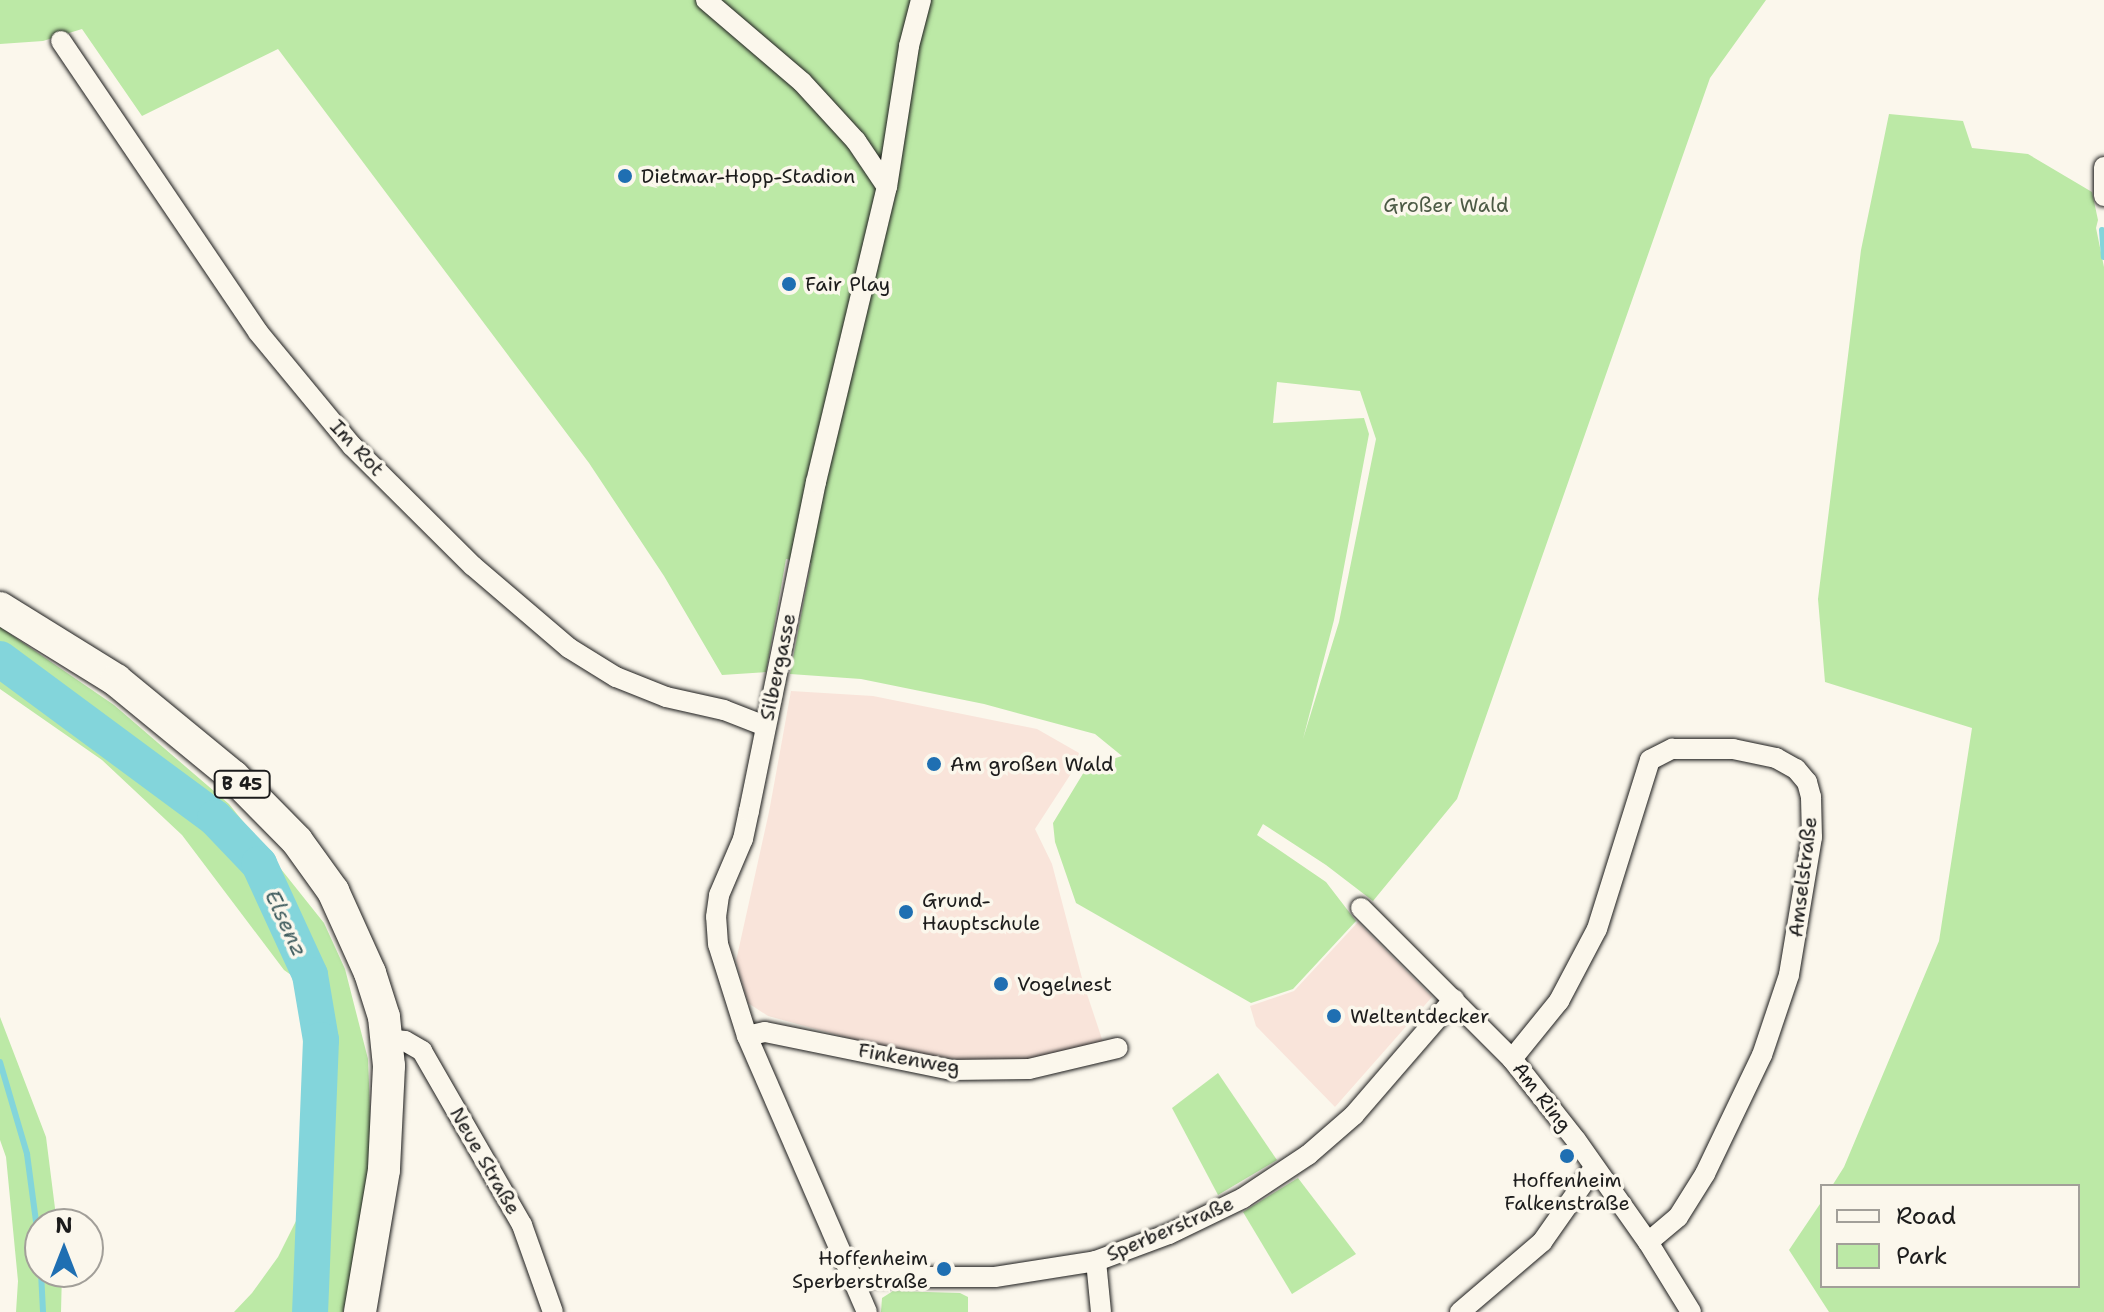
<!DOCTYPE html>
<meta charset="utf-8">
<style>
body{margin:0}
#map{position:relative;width:2104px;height:1312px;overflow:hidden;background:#fbf7ec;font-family:"Shantell Sans",sans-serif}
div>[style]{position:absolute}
.built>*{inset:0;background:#f9e4da}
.green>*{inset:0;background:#bce9a6}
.stream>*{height:6px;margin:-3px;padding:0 3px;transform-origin:3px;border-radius:3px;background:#83d5db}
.river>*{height:36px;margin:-18px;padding:0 18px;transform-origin:18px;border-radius:18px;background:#83d5db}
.roads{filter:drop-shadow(0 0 2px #1c1c1c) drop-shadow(0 0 2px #1c1c1c)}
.street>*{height:20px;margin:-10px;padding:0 10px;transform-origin:10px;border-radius:10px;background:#fbf7ec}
.primary>*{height:32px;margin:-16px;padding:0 16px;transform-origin:16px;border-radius:16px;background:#fbf7ec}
.dots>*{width:22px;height:22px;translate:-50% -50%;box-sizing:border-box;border:4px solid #fbf7ec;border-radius:50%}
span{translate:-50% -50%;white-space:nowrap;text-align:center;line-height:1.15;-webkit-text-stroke:7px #fbf7ec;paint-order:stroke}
.shield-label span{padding:2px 6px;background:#fbf7ec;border:2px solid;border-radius:6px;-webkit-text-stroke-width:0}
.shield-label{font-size:18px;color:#1c1c1c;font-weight:700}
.poi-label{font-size:20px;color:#1c1c1c}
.left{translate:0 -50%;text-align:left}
.right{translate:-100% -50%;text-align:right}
.park-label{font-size:20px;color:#4c5a45}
.street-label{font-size:20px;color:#1c1c1c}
.water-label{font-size:22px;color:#405d5f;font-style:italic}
.legend{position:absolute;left:1820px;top:1184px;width:260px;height:104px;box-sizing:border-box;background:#fbf7ec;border:2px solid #a29f99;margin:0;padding:10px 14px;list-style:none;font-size:24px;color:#1c1c1c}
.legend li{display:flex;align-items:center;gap:16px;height:40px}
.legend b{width:40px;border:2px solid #a29f99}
.north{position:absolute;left:24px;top:1208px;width:80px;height:80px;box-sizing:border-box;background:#fbf7ec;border:2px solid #a29f99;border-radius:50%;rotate:0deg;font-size:22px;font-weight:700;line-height:32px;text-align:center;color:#1c1c1c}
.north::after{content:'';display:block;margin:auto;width:28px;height:36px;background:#1f6fb2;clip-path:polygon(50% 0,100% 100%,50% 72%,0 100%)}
</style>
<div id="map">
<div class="built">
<div style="clip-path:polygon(791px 691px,873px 696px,1037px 729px,1079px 753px,1076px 766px,1035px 829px,1052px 864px,1083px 982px,1104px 1045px,1041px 1059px,978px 1062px,896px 1051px,768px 1016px,748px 1003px,736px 961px,769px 812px)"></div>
<div style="clip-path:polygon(1358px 922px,1432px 997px,1335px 1107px,1256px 1026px,1250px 1006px,1294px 991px)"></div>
</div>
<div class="green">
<div style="clip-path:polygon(evenodd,0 0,1766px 0,1710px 78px,1457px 799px,1373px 901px,1326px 865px,1263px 824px,1257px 835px,1326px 882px,1356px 921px,1293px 989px,1251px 1003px,1076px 903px,1055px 842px,1053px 823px,1087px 767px,1122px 756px,1095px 734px,984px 704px,861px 679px,790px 674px,811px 563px,786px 559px,766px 672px,722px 675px,664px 576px,589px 463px,278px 49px,142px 116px,82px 29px,43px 41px,0 44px,0 0,1277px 382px,1360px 391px,1376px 439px,1339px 622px,1303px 739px,1334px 620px,1369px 434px,1364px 418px,1273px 423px,1277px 382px)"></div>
<div style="clip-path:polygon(1889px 114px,1963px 121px,1972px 148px,2028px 154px,2092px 192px,2098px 220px,2096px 228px,2104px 267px,2104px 1312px,1829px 1312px,1789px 1250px,1822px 1201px,1822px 1286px,2078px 1286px,2078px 1186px,1832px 1186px,1844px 1167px,1939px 941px,1972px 728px,1825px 682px,1818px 599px,1861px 250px)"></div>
<div style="clip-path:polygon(0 627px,114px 705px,229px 804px,324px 923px,345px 969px,368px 1059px,372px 1159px,362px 1233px,343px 1312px,234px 1312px,252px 1293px,278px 1257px,310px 1193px,314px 1037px,305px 985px,284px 970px,182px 835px,102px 760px,0 689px)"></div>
<div style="clip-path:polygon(0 1017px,46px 1137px,57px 1224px,40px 1224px,40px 1272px,62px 1272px,61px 1312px,16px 1312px,18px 1281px,6px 1157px,0 1140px)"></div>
<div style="clip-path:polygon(1218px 1073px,1277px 1160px,1218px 1195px,1172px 1108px)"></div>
<div style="clip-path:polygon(1298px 1178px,1356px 1254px,1292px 1294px,1243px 1212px)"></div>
<div style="clip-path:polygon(893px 1291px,960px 1293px,968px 1297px,968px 1312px,881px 1312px,882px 1298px)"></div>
</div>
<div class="stream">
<div style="left:2102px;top:230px;width:27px;rotate:86deg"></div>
<div style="left:0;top:1062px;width:96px;rotate:73.6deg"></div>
<div style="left:27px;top:1154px;width:99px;rotate:82.4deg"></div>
<div style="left:41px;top:1272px;width:40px;rotate:87.1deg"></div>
</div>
<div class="river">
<div style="left:0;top:659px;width:267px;rotate:36.5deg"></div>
<div style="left:215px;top:818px;width:64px;rotate:46.3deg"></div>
<div style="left:259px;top:864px;width:122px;rotate:65.3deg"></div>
<div style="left:310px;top:975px;width:66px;rotate:80.4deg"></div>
<div style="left:321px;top:1040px;width:272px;rotate:92.3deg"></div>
</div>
<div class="roads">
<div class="street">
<div style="left:706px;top:0;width:126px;rotate:40.5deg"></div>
<div style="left:802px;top:82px;width:80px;rotate:47.5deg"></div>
<div style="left:856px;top:141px;width:55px;rotate:56deg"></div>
<div style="left:61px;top:41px;width:351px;rotate:55.9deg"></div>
<div style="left:258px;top:332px;width:148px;rotate:50.5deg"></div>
<div style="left:352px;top:446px;width:170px;rotate:44.8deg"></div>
<div style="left:473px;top:566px;width:126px;rotate:40.5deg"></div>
<div style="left:569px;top:648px;width:55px;rotate:31.7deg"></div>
<div style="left:616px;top:677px;width:54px;rotate:21.8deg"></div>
<div style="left:666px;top:697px;width:59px;rotate:12.6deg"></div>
<div style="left:724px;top:710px;width:44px;rotate:21.3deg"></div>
<div style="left:2104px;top:167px;width:29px;rotate:90deg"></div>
<div style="left:1361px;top:908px;width:214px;rotate:45deg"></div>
<div style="left:1512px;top:1059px;width:103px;rotate:51.7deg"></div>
<div style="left:1576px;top:1140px;width:125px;rotate:54.8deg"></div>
<div style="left:1648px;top:1242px;width:82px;rotate:58.4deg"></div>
<div style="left:747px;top:1036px;width:18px;rotate:-13deg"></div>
<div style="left:765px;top:1032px;width:190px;rotate:11.5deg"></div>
<div style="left:951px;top:1070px;width:78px;rotate:-0.7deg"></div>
<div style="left:1029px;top:1069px;width:91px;rotate:-13.3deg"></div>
<div style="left:386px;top:1039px;width:19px;rotate:6deg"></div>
<div style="left:405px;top:1041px;width:20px;rotate:30deg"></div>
<div style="left:422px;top:1051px;width:201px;rotate:60.1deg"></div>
<div style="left:522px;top:1225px;width:92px;rotate:70.4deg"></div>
<div style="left:1512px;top:1059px;width:75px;rotate:-51deg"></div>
<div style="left:1559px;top:1001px;width:81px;rotate:-62.2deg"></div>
<div style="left:1597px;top:929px;width:177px;rotate:-72.6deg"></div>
<div style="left:1650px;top:760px;width:25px;rotate:-27deg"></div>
<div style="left:1672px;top:749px;width:61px"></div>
<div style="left:1733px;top:749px;width:44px;rotate:11.8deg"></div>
<div style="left:1776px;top:758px;width:23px;rotate:29deg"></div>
<div style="left:1796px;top:769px;width:17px;rotate:50deg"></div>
<div style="left:1807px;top:782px;width:16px;rotate:75deg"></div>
<div style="left:1811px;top:797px;width:40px;rotate:88.6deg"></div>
<div style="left:1812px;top:837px;width:140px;rotate:99.5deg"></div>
<div style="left:1789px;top:975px;width:84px;rotate:108.6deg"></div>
<div style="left:1762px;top:1055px;width:132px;rotate:115.6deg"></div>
<div style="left:1705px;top:1174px;width:51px;rotate:122.1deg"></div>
<div style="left:1678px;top:1217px;width:39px;rotate:140deg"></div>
<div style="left:1096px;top:1261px;width:51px;rotate:84.4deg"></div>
<div style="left:855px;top:1281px;width:12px;rotate:-20deg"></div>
<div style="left:866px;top:1277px;width:129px"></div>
<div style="left:995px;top:1277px;width:102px;rotate:-9deg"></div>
<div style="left:1096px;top:1261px;width:78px;rotate:-20.3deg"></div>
<div style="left:1169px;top:1234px;width:82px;rotate:-25.9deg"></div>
<div style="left:1243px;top:1198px;width:78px;rotate:-33.5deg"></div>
<div style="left:1308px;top:1155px;width:61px;rotate:-41deg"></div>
<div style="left:1354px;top:1115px;width:153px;rotate:-49.2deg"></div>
<div style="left:867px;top:1312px;width:301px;rotate:-113.5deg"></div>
<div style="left:747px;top:1036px;width:96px;rotate:-107.5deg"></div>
<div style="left:718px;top:944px;width:27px;rotate:-94deg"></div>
<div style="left:716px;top:917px;width:22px;rotate:-82deg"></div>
<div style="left:719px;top:895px;width:61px;rotate:-66.8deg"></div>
<div style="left:743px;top:839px;width:29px;rotate:-78deg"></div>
<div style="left:749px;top:811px;width:336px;rotate:-78.5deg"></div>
<div style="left:816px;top:482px;width:303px;rotate:-76.5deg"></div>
<div style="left:887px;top:187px;width:143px;rotate:-81.1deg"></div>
<div style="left:909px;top:46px;width:48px;rotate:-75.4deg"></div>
<div style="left:1460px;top:1312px;width:108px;rotate:-40.5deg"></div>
<div style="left:1542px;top:1242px;width:90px;rotate:-54.9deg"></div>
</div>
<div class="primary">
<div style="left:0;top:608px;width:137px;rotate:31.8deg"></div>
<div style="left:116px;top:680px;width:151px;rotate:39.4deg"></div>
<div style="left:233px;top:776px;width:91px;rotate:45.4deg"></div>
<div style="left:297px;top:841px;width:62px;rotate:54.2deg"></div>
<div style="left:333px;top:891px;width:90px;rotate:65.7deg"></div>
<div style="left:370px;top:973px;width:46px;rotate:72.3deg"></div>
<div style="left:384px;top:1017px;width:49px;rotate:84.2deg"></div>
<div style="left:389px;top:1066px;width:104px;rotate:92.8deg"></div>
<div style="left:384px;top:1170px;width:144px;rotate:99.6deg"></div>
</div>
</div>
<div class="dots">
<div style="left:625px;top:176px;background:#1f6fb2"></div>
<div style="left:789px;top:284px;background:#1f6fb2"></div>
<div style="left:934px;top:764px;background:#1f6fb2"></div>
<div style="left:906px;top:912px;background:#1f6fb2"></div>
<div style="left:1001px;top:984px;background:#1f6fb2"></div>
<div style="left:1334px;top:1016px;background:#1f6fb2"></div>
<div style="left:1567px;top:1156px;background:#1f6fb2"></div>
<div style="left:944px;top:1269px;background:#1f6fb2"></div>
</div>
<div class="shield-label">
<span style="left:242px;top:784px">B 45</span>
</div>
<div class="poi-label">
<span class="left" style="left:641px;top:176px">Dietmar-Hopp-Stadion</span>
<span class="left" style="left:805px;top:284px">Fair Play</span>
<span class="left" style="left:950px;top:764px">Am großen Wald</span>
<span class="left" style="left:922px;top:912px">Grund-<br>Hauptschule</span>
<span class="left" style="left:1017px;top:984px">Vogelnest</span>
<span class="left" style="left:1350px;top:1016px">Weltentdecker</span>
<span style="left:1567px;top:1192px">Hoffenheim<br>Falkenstraße</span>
<span class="right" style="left:928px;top:1270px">Hoffenheim<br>Sperberstraße</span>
</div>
<div class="park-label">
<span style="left:1446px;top:205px">Großer Wald</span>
</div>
<div class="street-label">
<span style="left:357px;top:448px;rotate:47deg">Im Rot</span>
<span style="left:778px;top:667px;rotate:-78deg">Silbergasse</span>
<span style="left:1803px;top:877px;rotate:-83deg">Amselstraße</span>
<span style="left:909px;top:1059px;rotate:10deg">Finkenweg</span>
<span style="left:1542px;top:1097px;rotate:52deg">Am Ring</span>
<span style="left:485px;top:1161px;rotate:60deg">Neue Straße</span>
<span style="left:1170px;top:1229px;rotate:-23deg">Sperberstraße</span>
</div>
<div class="water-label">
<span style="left:286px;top:923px;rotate:65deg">Elsenz</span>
</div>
<ul class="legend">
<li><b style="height:10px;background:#fbf7ec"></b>Road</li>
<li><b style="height:22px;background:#bce9a6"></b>Park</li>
</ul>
<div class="north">N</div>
</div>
